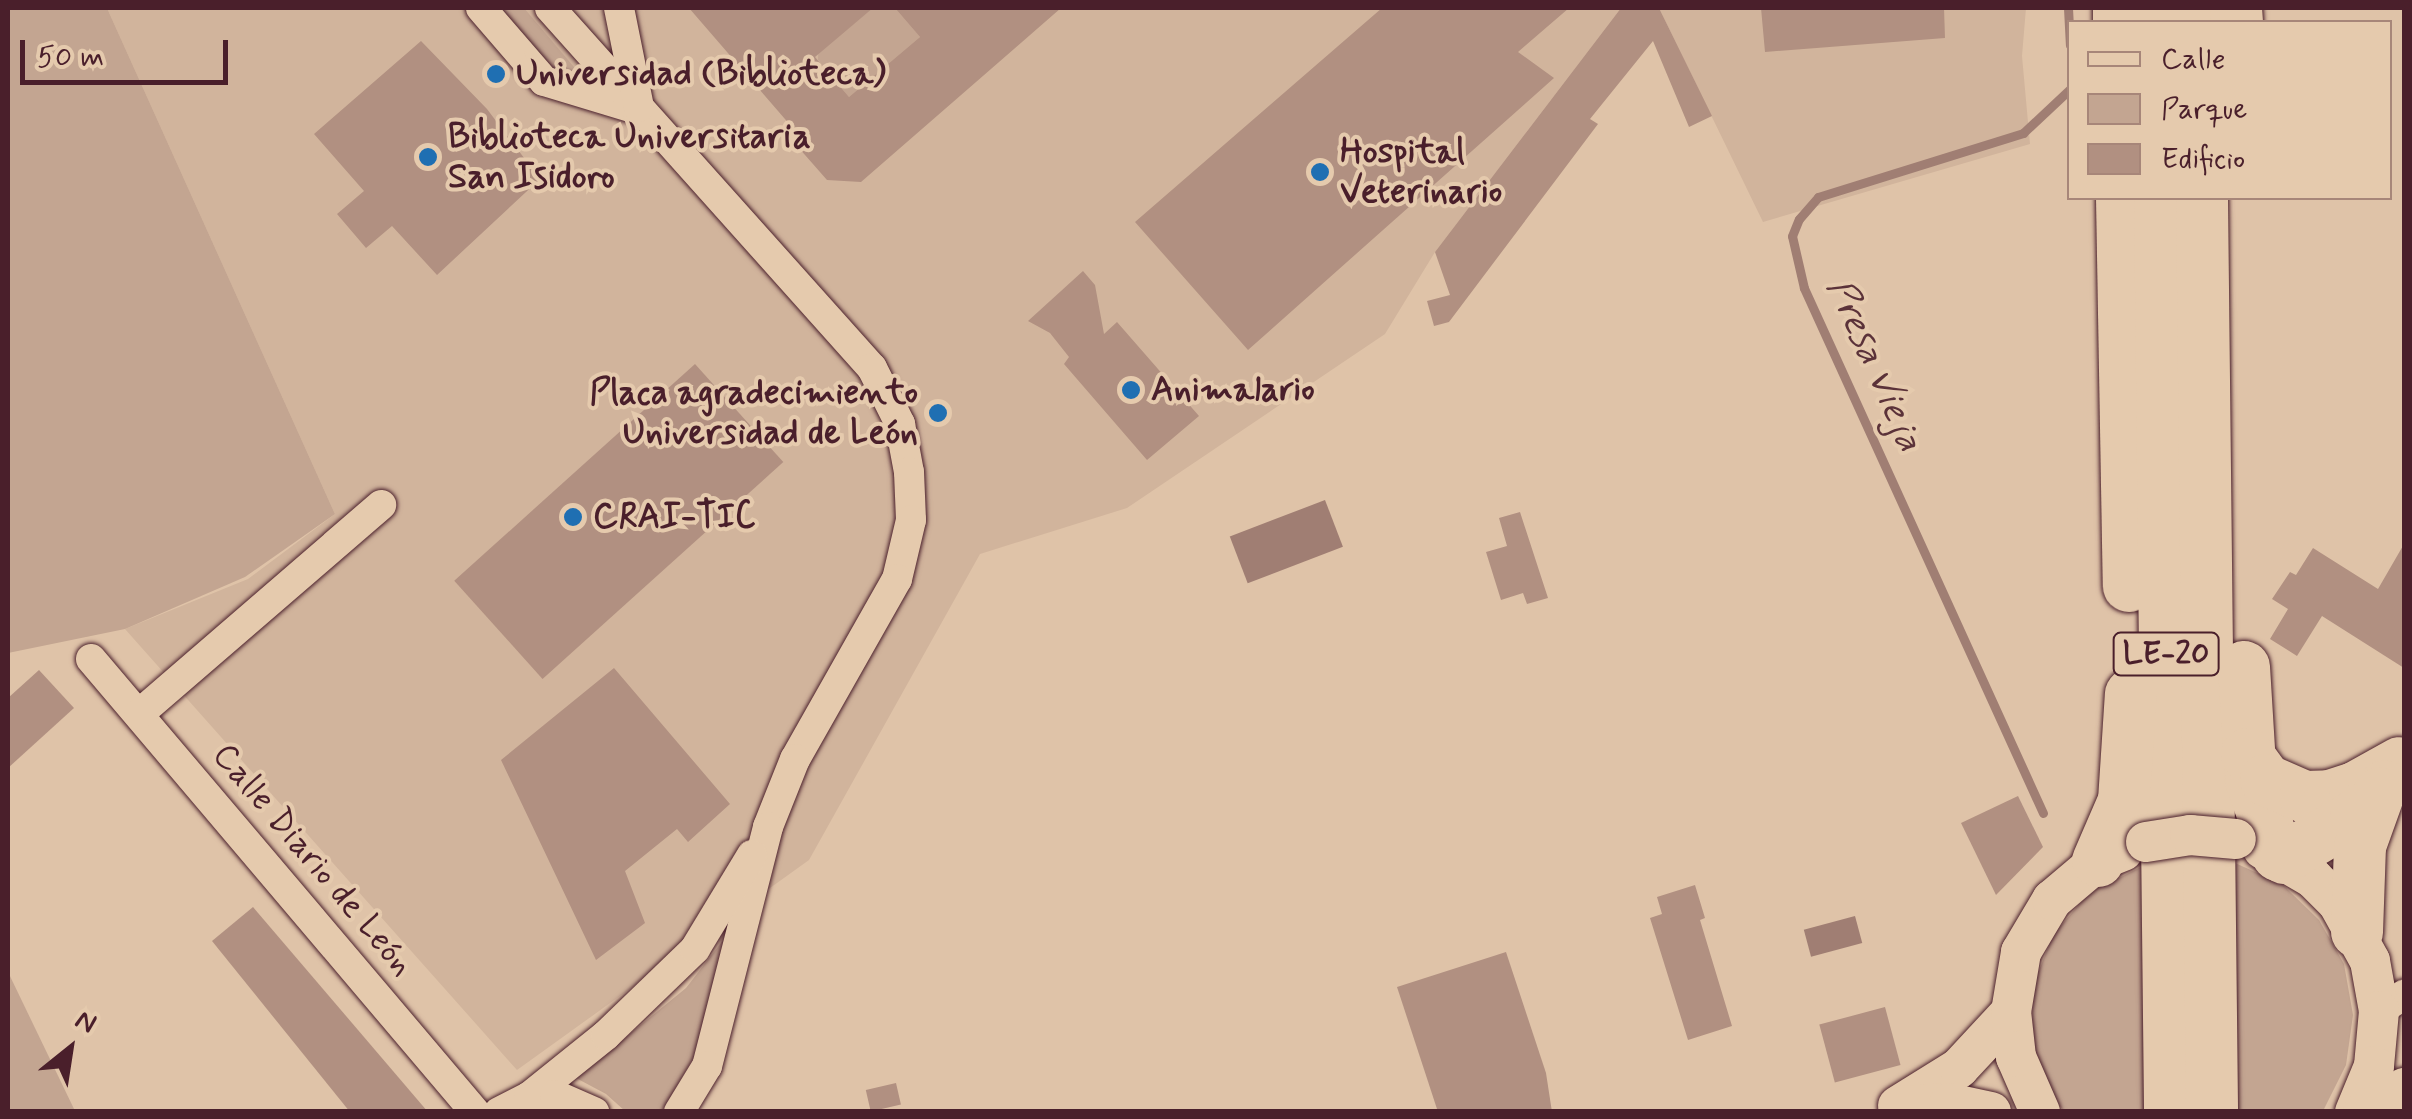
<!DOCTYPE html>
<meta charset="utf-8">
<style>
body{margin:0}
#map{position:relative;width:2412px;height:1119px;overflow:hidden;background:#dfc3a8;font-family:Mynerve,sans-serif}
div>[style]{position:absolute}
.built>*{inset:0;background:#d1b49c}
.green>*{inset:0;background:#c3a591}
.water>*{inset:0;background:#a07e73;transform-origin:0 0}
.stream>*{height:9px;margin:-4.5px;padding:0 4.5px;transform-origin:4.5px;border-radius:4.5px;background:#a07e73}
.building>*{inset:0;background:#b19081;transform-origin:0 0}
.roads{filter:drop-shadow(0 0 2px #4a1f2b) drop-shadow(0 0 2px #4a1f2b)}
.street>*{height:30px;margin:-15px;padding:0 15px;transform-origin:15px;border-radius:15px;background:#e5caad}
.secondary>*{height:40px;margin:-20px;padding:0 20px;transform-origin:20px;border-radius:20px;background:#e5caad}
.highway>*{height:52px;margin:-26px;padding:0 26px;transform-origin:26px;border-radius:26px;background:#e5caad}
.bridges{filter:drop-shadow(0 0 2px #4a1f2b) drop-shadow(0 0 2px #4a1f2b)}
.secondary-bridge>*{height:40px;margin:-20px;padding:0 20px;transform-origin:20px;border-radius:20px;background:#e5caad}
.dots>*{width:28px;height:28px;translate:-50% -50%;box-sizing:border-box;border:5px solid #e5caad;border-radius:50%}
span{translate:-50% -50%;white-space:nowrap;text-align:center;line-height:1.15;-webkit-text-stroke:8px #e5caad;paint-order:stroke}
.shield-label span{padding:2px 8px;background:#e5caad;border:2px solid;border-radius:8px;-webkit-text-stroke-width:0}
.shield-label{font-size:32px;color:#4a1f2b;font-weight:700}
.poi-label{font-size:35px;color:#4a1f2b;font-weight:700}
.left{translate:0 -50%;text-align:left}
.right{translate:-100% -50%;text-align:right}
.street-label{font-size:35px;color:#4a1f2b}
.water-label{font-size:38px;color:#5b3239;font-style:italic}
.frame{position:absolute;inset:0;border:10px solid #4a1f2b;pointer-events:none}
.legend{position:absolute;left:2067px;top:20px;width:325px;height:180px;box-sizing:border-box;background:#e5caad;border:2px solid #a78679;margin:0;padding:12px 18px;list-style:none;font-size:30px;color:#4a1f2b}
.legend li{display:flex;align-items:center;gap:20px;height:50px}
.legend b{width:50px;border:2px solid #a78679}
.north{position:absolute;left:20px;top:999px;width:100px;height:100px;-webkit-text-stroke:8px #e5caad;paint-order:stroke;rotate:30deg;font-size:28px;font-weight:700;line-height:40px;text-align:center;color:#4a1f2b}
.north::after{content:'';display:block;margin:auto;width:35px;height:45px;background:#4a1f2b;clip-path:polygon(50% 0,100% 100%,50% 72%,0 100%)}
.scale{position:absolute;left:20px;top:40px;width:208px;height:45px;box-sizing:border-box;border:5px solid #4a1f2b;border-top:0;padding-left:12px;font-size:30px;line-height:35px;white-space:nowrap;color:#4a1f2b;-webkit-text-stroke:8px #e5caad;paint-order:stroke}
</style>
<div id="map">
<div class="built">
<div style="clip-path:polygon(107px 8px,1621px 8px,1435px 252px,1385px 334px,1127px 508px,980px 554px,809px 860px,517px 1070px,125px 629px,248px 579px,335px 514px)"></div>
<div style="clip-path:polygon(1659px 8px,2026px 8px,2022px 56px,2030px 144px,1763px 222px)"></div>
</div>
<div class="green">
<div style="clip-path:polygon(8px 8px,107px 8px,335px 514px,245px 577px,125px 629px,8px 653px)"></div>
<div style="clip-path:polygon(493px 8px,524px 8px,585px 80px,546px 71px)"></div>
<div style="clip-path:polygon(774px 8px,825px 8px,845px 31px,873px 8px,895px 8px,920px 37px,849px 97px,818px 60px,819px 34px,782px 18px)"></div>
<div style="clip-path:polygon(2151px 862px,2150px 1111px,2064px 1111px,2049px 1093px,2032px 1041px,2033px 986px,2053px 935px,2089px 893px)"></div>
<div style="clip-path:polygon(2235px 863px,2282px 884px,2319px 920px,2344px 964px,2353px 1015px,2346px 1065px,2323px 1111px,2235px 1111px)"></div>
<div style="clip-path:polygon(728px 934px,704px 1040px,662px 1111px,625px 1111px,606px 1094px,576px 1078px,686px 988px)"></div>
<div style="clip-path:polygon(8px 972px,75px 1111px,8px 1111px)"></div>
</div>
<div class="water">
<div style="left:1325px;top:500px;width:50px;height:102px;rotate:69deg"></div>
<div style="left:1855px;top:916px;width:28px;height:53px;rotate:75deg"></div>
</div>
<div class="stream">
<div style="left:2068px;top:8px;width:37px;rotate:87deg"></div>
<div style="left:2043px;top:813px;width:577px;rotate:-114.48deg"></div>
<div style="left:1804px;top:288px;width:53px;rotate:-103deg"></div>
<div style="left:1792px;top:236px;width:18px;rotate:-68deg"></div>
<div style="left:1799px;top:219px;width:29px;rotate:-49deg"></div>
<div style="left:1818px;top:197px;width:215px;rotate:-17.3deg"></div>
<div style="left:2023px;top:133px;width:64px;rotate:-43.1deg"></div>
</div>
<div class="building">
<div style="clip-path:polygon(689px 8px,873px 8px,815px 57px,849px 97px,920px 37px,895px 8px,1061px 8px,861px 182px,827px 180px,798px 147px,804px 141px)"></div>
<div style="clip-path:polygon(1382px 8px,1569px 8px,1518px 52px,1554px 78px,1248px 350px,1135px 222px)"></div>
<div style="clip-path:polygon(1621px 8px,1659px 8px,1712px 116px,1689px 127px,1653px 41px,1590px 119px,1598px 124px,1449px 322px,1434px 326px,1427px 301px,1450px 295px,1435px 252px)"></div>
<div style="clip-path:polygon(1761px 8px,1944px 8px,1945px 38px,1765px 52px)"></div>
<div style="clip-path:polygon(421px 41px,487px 109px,540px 179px,437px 275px,392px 226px,366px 248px,337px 214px,364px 191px,314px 134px)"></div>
<div style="clip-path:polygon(1083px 271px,1095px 285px,1104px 334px,1117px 322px,1199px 416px,1147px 460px,1064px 364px,1069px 357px,1050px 333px,1028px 321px)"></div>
<div style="left:695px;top:364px;width:132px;height:324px;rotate:48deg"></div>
<div style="clip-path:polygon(1520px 512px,1548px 598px,1527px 604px,1523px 593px,1501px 600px,1486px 552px,1507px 546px,1499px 518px)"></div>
<div style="clip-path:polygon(2404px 544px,2404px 668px,2322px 616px,2297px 656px,2270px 639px,2288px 609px,2272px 599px,2290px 572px,2296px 575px,2313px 548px,2378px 589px)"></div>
<div style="clip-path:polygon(614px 668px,730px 804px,688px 842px,677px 829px,625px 871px,645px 923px,596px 960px,501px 760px)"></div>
<div style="clip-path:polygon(39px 670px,74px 708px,8px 768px,8px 698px)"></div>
<div style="clip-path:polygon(2018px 796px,2043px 847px,1996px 895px,1961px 823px)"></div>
<div style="clip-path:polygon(1695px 885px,1705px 918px,1700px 920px,1732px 1026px,1688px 1040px,1650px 918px,1662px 914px,1657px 897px)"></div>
<div style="clip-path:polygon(253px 907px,428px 1112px,350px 1112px,212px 941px)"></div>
<div style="clip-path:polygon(1506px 952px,1546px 1073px,1552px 1112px,1438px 1112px,1397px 987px)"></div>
<div style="left:1885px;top:1007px;width:60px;height:68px;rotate:75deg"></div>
<div style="left:896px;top:1083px;width:22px;height:31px;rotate:77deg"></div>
</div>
<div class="roads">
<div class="street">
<div style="left:481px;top:8px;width:96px;rotate:49.2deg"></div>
<div style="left:544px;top:81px;width:100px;rotate:16.8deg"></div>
<div style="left:550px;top:8px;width:483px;rotate:48.2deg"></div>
<div style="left:872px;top:368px;width:63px;rotate:63.4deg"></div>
<div style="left:900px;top:424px;width:49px;rotate:79.4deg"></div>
<div style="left:909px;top:472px;width:48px;rotate:87.6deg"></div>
<div style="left:911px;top:520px;width:61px;rotate:103.3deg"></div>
<div style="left:897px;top:579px;width:207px;rotate:119.5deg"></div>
<div style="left:795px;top:759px;width:73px;rotate:111.7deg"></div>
<div style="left:768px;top:827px;width:247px;rotate:104.3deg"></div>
<div style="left:707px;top:1066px;width:54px;rotate:121.3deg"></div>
<div style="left:619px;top:8px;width:101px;rotate:78.6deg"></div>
<div style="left:91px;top:659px;width:594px;rotate:49.71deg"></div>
<div style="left:139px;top:714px;width:320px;rotate:-40.8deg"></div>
<div style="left:2379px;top:1011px;width:30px;rotate:-33deg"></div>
<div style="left:529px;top:1097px;width:99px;rotate:-38.8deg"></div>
<div style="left:606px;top:1035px;width:124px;rotate:-44deg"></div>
<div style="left:695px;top:949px;width:110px;rotate:-58.8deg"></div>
<div style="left:499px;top:1112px;width:34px;rotate:-27deg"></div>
<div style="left:529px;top:1097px;width:26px;rotate:-4deg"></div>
<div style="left:555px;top:1095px;width:43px;rotate:23.6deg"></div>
</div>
<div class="secondary">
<div style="left:2263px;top:849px;width:58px;rotate:30.1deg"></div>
<div style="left:2313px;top:878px;width:35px;rotate:45deg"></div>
<div style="left:2338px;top:903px;width:66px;rotate:61.1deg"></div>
<div style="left:2370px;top:961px;width:51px;rotate:79.8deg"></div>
<div style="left:2379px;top:1011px;width:55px;rotate:95.2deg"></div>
<div style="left:2374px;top:1066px;width:50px;rotate:112.4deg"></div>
<div style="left:1898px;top:1106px;width:72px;rotate:-31.9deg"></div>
<div style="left:1959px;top:1068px;width:76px;rotate:-47.1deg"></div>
<div style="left:1900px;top:1106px;width:49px;rotate:-3.5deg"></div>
<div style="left:1949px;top:1103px;width:43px;rotate:12.1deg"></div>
<div style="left:2040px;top:1112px;width:60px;rotate:-113.6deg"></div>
<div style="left:2016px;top:1057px;width:45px;rotate:-96.3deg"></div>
<div style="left:2011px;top:1012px;width:61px;rotate:-80.5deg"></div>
<div style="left:2021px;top:952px;width:61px;rotate:-59.2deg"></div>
<div style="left:2052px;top:900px;width:60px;rotate:-40.3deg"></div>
<div style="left:2098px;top:861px;width:27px;rotate:-22deg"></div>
<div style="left:2363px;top:1112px;width:48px;rotate:-30.3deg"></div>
</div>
<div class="highway">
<div style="left:2119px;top:8px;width:14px;rotate:90deg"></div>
<div style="left:2158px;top:8px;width:14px;rotate:90deg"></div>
<div style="left:2200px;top:8px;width:14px;rotate:90deg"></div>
<div style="left:2236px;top:8px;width:14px;rotate:86deg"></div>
<div style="left:2122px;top:198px;width:388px;rotate:89deg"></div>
<div style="left:2160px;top:198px;width:914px;rotate:89.37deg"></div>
<div style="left:2202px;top:198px;width:914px;rotate:89.37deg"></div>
<div style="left:2244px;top:667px;width:114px;rotate:86.5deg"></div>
<div style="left:2251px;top:781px;width:79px;rotate:70deg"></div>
<div style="left:2247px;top:754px;width:32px;rotate:54deg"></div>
<div style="left:2266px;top:780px;width:43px;rotate:23.6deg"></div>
<div style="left:2305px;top:797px;width:25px;rotate:-2deg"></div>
<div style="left:2330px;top:796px;width:26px;rotate:-18deg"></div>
<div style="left:2355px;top:788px;width:51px;rotate:-29.1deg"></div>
<div style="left:2284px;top:858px;width:84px;rotate:-30.8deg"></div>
<div style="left:2356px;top:815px;width:40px;rotate:-46deg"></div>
<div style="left:2098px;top:861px;width:65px;rotate:-66.6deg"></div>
<div style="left:2124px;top:801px;width:107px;rotate:-86.3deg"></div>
<div style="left:2357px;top:932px;width:86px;rotate:-88deg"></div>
<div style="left:2360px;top:846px;width:56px;rotate:-70.3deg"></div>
</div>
</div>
<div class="bridges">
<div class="secondary-bridge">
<div style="left:2146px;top:842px;width:45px;rotate:-9deg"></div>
<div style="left:2190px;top:835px;width:46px;rotate:5deg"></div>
</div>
</div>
<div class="dots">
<div style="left:496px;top:74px;background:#1f6fb2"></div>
<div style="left:428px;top:157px;background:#1f6fb2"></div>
<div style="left:1320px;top:172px;background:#1f6fb2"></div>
<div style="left:1131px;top:390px;background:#1f6fb2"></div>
<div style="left:938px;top:413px;background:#1f6fb2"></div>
<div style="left:573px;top:517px;background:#1f6fb2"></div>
</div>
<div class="shield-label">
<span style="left:2166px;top:654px">LE-20</span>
</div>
<div class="poi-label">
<span class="left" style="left:516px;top:74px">Universidad (Biblioteca)</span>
<span class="left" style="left:448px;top:157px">Biblioteca Universitaria<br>San Isidoro</span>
<span class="left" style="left:1340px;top:172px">Hospital<br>Veterinario</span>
<span class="left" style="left:1151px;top:390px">Animalario</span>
<span class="right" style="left:918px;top:413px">Placa agradecimiento<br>Universidad de León</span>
<span class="left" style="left:593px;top:517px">CRAI-TIC</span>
</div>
<div class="street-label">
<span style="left:313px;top:860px;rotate:50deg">Calle Diario de León</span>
</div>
<div class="water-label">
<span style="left:1874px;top:365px;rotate:66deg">Presa Vieja</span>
</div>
<div class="frame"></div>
<ul class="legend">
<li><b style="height:12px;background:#e5caad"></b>Calle</li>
<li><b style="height:28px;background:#c3a591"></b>Parque</li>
<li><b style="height:28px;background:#b19081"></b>Edificio</li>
</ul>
<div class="north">N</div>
<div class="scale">50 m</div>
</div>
